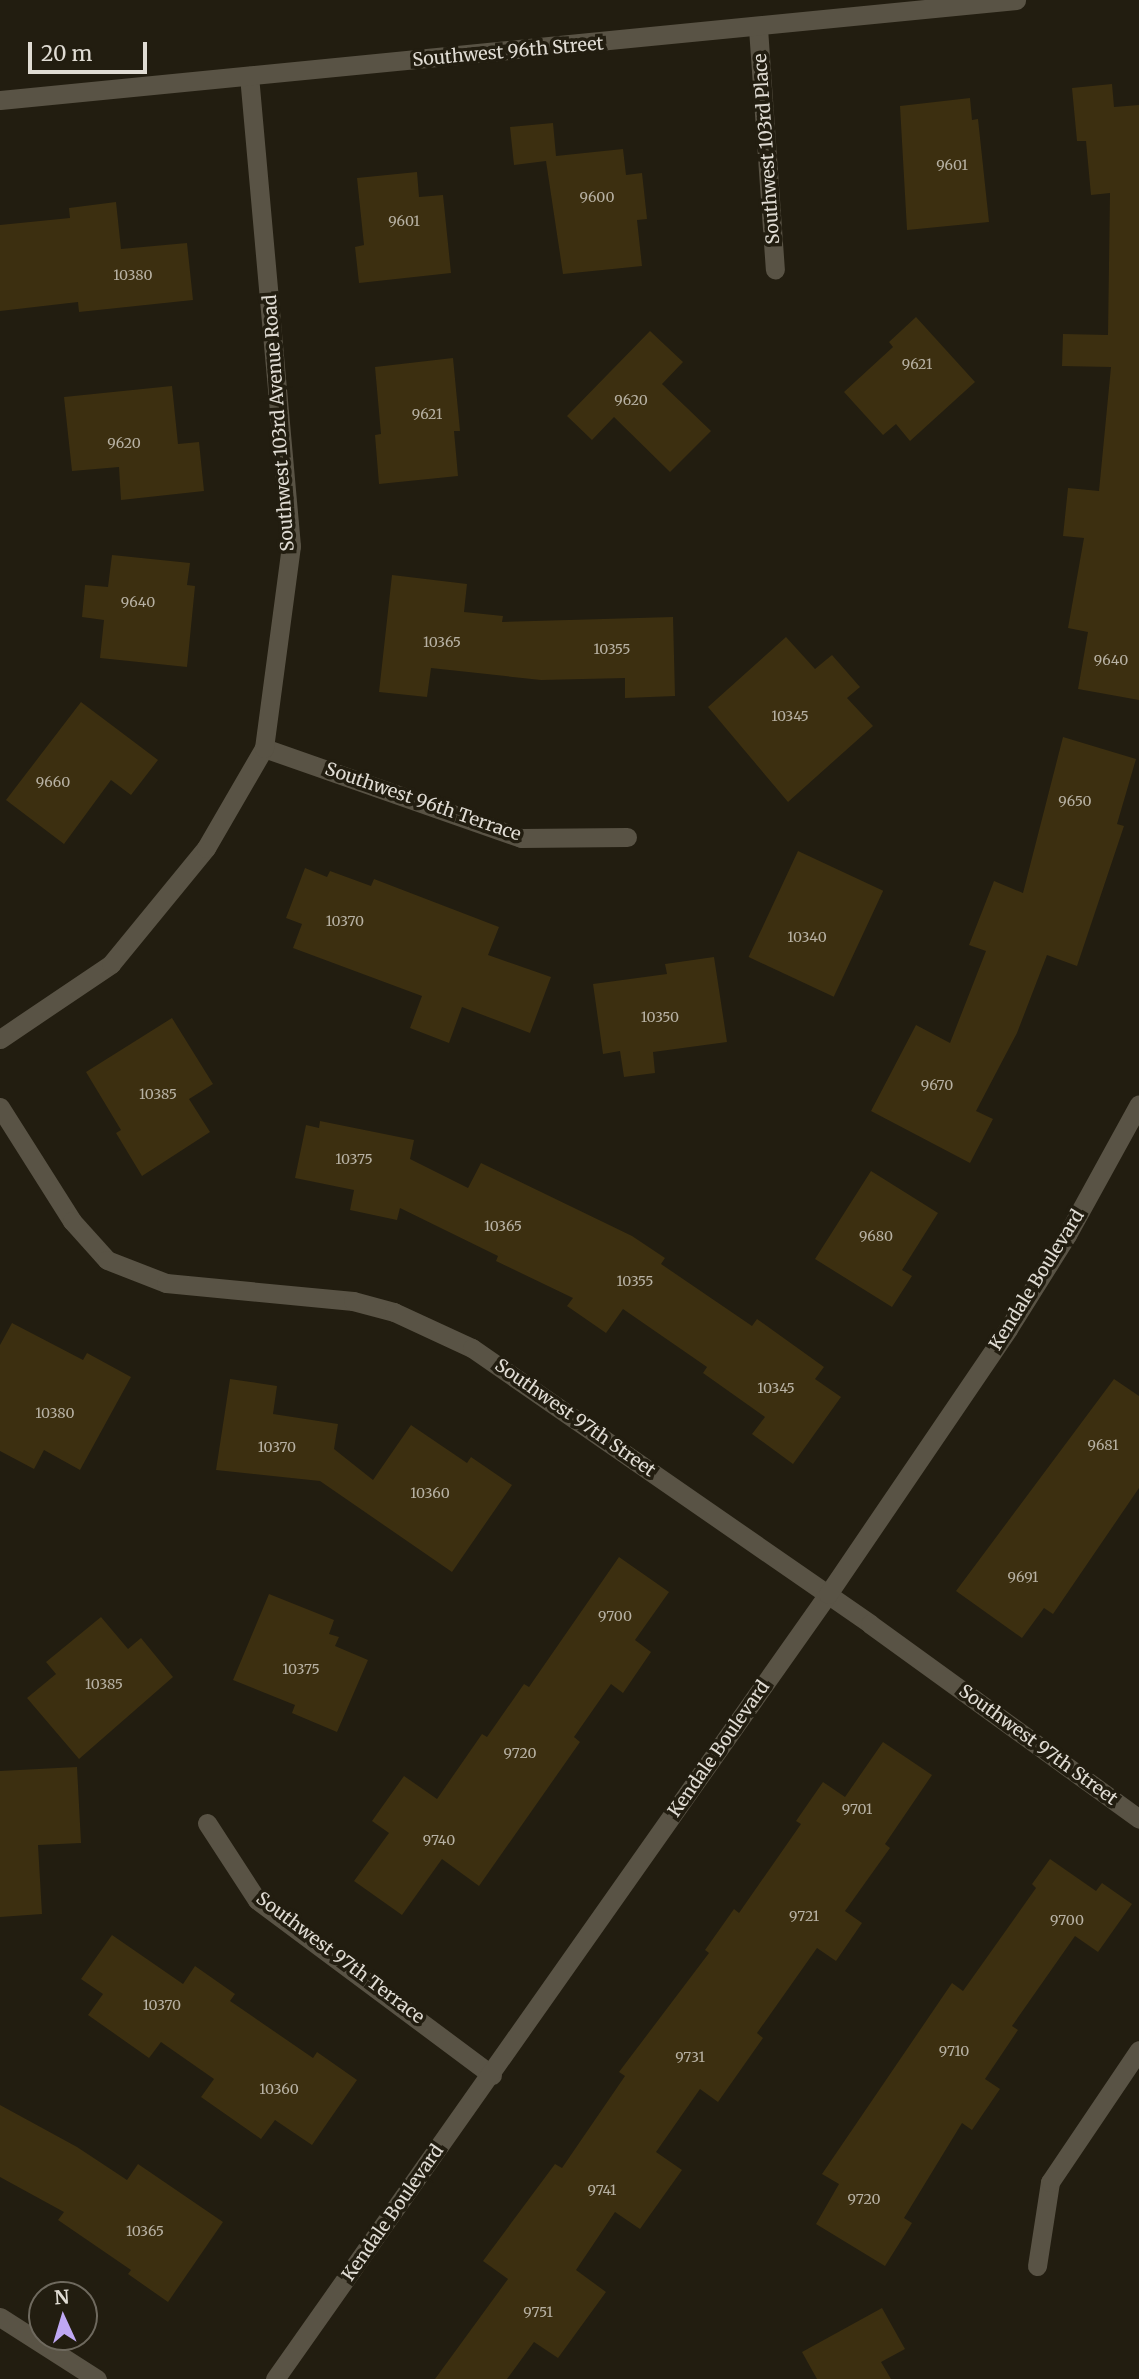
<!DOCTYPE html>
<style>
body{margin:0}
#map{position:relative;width:1139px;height:2379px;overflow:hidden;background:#221d10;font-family:Merriweather,serif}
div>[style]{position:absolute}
.building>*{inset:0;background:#3c2f10;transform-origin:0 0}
.minor>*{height:19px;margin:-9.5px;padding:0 9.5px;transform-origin:9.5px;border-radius:9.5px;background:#595345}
.tertiary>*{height:19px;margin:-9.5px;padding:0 9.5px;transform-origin:9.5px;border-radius:9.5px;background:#595345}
span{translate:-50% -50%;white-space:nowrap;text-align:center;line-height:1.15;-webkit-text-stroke:7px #221d10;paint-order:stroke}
.number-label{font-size:14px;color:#b7b1a3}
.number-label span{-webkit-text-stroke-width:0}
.street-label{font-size:18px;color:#e0dcd4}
.north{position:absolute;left:28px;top:2281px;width:70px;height:70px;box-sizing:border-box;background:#221d10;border:2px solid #6e695e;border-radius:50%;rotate:356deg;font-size:19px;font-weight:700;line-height:28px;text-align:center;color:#e0dcd4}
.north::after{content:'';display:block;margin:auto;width:24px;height:32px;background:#bfa8f4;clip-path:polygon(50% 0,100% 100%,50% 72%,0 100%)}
.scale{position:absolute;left:28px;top:42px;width:119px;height:32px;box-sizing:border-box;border:4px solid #e0dcd4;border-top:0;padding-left:9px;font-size:21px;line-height:24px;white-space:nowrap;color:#e0dcd4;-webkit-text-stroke:5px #221d10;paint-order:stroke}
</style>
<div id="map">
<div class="building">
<div style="clip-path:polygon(1112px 84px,1114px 107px,1139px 105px,1139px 700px,1078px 689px,1088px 632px,1068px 628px,1084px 538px,1063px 536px,1068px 488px,1099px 491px,1111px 367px,1062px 366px,1063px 334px,1108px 335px,1110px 193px,1091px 195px,1086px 141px,1077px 141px,1072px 88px)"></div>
<div style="clip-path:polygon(970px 98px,972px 120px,978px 119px,989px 222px,907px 230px,900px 106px)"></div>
<div style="clip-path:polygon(553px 123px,556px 156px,623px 149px,626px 175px,642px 173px,647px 219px,637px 220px,642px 266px,563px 274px,546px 161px,514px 165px,510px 127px)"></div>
<div style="clip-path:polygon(417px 172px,419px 197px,443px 195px,451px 273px,359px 283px,355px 247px,364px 245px,357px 178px)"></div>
<div style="clip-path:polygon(116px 202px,121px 249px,187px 243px,193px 300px,79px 312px,78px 302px,0 311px,0 225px,70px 218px,69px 208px)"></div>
<div style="clip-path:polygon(916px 317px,975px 382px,910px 441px,896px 424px,883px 435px,844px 392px,893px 347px,889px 342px)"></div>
<div style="clip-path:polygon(650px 331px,683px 362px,662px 384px,711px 431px,670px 472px,614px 417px,592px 440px,567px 416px)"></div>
<div style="clip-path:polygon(453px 358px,460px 431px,454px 431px,458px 476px,379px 484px,375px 435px,381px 434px,375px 367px)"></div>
<div style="clip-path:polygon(172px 386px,178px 444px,199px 442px,204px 491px,121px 500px,119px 467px,72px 471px,64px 397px)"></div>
<div style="clip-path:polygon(112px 555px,190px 563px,187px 585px,195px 586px,187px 667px,100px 658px,104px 620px,82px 617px,85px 585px,108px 587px)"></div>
<div style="clip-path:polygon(392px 575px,467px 584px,464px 612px,503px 616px,502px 622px,673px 617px,675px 696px,625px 698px,625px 678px,541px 680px,431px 668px,427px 697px,379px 692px)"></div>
<div style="clip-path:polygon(786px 637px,815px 669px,832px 655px,860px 687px,847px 698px,873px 726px,788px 802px,708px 707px)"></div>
<div style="clip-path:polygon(81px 702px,158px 760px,131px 795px,111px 780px,64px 844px,6px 800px)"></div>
<div style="clip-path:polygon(1063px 737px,1136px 759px,1117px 824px,1124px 826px,1077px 966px,1047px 955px,1017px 1033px,976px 1111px,993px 1119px,970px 1163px,871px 1111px,916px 1025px,950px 1043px,986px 951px,969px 945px,994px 881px,1023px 893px)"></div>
<div style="left:798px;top:851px;width:94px;height:117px;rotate:25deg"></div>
<div style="clip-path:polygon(305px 868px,327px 877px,330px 871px,371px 886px,374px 879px,499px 927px,488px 955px,551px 977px,530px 1033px,462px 1007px,449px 1043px,410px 1028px,422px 996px,293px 948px,302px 924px,286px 918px)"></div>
<div style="clip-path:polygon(714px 957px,727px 1042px,653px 1052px,655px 1073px,624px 1077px,620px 1051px,603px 1054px,593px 984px,667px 974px,665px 964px)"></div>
<div style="clip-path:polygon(172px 1018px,213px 1084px,189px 1099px,210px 1132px,142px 1176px,116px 1133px,121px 1130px,86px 1072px)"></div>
<div style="clip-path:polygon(320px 1121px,414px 1140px,410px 1159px,468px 1188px,481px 1163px,632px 1236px,665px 1258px,661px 1264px,752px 1326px,757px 1319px,824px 1367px,815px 1379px,841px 1397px,793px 1464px,752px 1434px,765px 1417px,703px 1373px,707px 1367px,623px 1309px,606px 1333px,567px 1306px,573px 1298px,496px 1261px,498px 1256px,400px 1208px,397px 1220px,350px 1210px,354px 1190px,295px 1178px,306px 1125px,319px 1128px)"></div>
<div style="clip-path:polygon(871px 1171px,938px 1213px,902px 1270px,912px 1276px,892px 1307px,815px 1259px)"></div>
<div style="clip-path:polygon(12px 1323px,83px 1360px,87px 1353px,131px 1377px,80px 1470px,44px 1450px,34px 1469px,0 1451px,0 1345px)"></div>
<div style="clip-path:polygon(230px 1379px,277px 1386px,273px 1414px,338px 1424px,334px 1449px,373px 1480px,411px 1425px,467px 1463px,471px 1457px,512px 1485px,452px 1572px,320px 1481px,216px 1470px)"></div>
<div style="clip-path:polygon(1114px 1379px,1139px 1396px,1139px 1488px,1053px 1614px,1044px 1608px,1022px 1638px,956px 1591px)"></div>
<div style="clip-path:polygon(619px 1557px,669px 1592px,635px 1640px,651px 1652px,623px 1693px,611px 1684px,574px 1737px,580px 1742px,479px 1886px,442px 1859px,402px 1915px,354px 1881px,389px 1833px,372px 1821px,404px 1776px,437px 1799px,482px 1734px,487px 1737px,524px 1684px,529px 1687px)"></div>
<div style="clip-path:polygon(269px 1594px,334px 1620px,329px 1634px,339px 1637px,335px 1646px,368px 1660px,337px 1732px,292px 1713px,295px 1705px,233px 1680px)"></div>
<div style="clip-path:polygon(101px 1617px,128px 1649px,141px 1638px,173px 1677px,79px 1759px,27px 1698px,56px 1674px,46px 1662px)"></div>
<div style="clip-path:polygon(883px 1742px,932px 1775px,885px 1844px,890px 1848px,845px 1911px,862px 1923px,836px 1961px,817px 1948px,757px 2033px,763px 2038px,718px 2102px,700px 2089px,656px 2152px,682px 2170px,640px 2229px,615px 2212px,576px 2270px,606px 2292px,558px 2358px,534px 2342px,507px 2379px,435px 2379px,508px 2279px,483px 2261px,555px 2164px,562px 2168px,625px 2076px,619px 2072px,709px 1953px,705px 1950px,734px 1909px,739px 1913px,801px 1824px,796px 1821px,823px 1782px,845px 1797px)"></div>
<div style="clip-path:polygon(77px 1767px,81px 1843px,38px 1845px,42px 1914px,0 1917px,0 1771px)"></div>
<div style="clip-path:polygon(1050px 1859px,1096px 1891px,1102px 1883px,1132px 1904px,1098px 1952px,1075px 1936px,1012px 2026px,1018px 2030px,985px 2079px,1000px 2089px,972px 2130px,962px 2123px,904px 2218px,912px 2223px,885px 2266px,816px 2224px,839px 2184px,822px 2174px,952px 1983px,963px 1991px,1036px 1888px,1032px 1884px)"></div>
<div style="clip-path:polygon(112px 1935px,183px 1984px,195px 1966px,235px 1994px,230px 2001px,313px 2058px,317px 2052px,357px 2080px,312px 2145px,275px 2120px,261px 2139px,201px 2097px,214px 2079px,161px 2042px,149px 2058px,88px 2015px,103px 1994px,81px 1979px)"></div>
<div style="clip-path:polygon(0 2105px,77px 2147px,127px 2180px,138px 2164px,223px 2222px,168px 2302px,128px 2274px,131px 2270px,58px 2220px,64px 2212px,0 2177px)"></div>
<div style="clip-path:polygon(882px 2308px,905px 2349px,881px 2362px,891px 2379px,817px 2379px,802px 2352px)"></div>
</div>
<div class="minor">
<div style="left:758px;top:28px;width:242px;rotate:86deg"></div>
<div style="left:264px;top:748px;width:272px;rotate:19.3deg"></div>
<div style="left:521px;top:838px;width:106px;rotate:-0.5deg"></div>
<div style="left:0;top:1039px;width:134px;rotate:-34deg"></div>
<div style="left:111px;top:964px;width:150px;rotate:-50.7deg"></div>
<div style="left:206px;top:848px;width:116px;rotate:-59.9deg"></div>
<div style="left:264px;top:748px;width:204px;rotate:-82.4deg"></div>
<div style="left:291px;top:546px;width:472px;rotate:-95.1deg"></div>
<div style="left:0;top:1107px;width:135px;rotate:57.7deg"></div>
<div style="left:72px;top:1221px;width:52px;rotate:48.1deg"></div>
<div style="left:107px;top:1260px;width:63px;rotate:21.3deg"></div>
<div style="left:166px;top:1283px;width:188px;rotate:5.5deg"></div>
<div style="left:353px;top:1301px;width:42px;rotate:15deg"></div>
<div style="left:394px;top:1312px;width:86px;rotate:24.8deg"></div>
<div style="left:472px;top:1348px;width:484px;rotate:34.7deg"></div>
<div style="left:870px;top:1624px;width:332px;rotate:35.9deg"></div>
<div style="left:207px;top:1823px;width:92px;rotate:57deg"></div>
<div style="left:257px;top:1900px;width:293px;rotate:36.7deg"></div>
<div style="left:1037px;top:2266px;width:85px;rotate:-81.2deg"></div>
<div style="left:1050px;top:2182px;width:159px;rotate:-56deg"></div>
<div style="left:0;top:2317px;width:115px;rotate:32.6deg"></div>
</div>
<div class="tertiary">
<div style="left:0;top:100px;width:1021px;rotate:-5.62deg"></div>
<div style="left:275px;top:2379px;width:960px;rotate:-54.84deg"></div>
<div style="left:828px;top:1594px;width:320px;rotate:-55.8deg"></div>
<div style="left:1008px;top:1329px;width:111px;rotate:-57.9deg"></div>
<div style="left:1067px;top:1235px;width:149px;rotate:-61.2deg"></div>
</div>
<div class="number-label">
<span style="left:952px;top:165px">9601</span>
<span style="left:597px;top:197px">9600</span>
<span style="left:404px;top:221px">9601</span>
<span style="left:133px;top:275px">10380</span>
<span style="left:917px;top:364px">9621</span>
<span style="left:631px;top:400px">9620</span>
<span style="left:427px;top:414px">9621</span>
<span style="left:124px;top:443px">9620</span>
<span style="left:138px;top:602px">9640</span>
<span style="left:442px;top:642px">10365</span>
<span style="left:612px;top:649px">10355</span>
<span style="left:1111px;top:660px">9640</span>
<span style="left:790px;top:716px">10345</span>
<span style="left:53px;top:782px">9660</span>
<span style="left:1075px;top:801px">9650</span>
<span style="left:345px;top:921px">10370</span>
<span style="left:807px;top:937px">10340</span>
<span style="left:660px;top:1017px">10350</span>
<span style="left:937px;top:1085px">9670</span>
<span style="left:158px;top:1094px">10385</span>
<span style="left:354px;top:1159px">10375</span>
<span style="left:503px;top:1226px">10365</span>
<span style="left:876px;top:1236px">9680</span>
<span style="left:635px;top:1281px">10355</span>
<span style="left:776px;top:1388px">10345</span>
<span style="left:55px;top:1413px">10380</span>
<span style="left:1103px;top:1445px">9681</span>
<span style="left:277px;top:1447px">10370</span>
<span style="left:430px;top:1493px">10360</span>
<span style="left:1023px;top:1577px">9691</span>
<span style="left:615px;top:1616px">9700</span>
<span style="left:301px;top:1669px">10375</span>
<span style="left:104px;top:1684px">10385</span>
<span style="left:520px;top:1753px">9720</span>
<span style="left:857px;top:1809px">9701</span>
<span style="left:439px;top:1840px">9740</span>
<span style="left:804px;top:1916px">9721</span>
<span style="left:1067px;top:1920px">9700</span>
<span style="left:162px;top:2005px">10370</span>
<span style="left:954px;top:2051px">9710</span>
<span style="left:690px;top:2057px">9731</span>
<span style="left:279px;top:2089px">10360</span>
<span style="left:602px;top:2190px">9741</span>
<span style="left:864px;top:2199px">9720</span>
<span style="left:145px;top:2231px">10365</span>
<span style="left:538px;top:2312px">9751</span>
</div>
<div class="street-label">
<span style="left:508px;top:52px;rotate:-5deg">Southwest 96th Street</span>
<span style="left:767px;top:149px;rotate:-94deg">Southwest 103rd Place</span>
<span style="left:279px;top:423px;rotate:-94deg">Southwest 103rd Avenue Road</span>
<span style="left:423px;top:802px;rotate:19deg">Southwest 96th Terrace</span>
<span style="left:1037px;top:1280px;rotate:-58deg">Kendale Boulevard</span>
<span style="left:575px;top:1418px;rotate:35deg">Southwest 97th Street</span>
<span style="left:1038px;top:1745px;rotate:36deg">Southwest 97th Street</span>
<span style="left:719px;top:1749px;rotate:-55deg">Kendale Boulevard</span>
<span style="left:340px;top:1958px;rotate:37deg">Southwest 97th Terrace</span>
<span style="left:393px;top:2213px;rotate:-55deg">Kendale Boulevard</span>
</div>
<div class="north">N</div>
<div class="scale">20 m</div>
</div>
